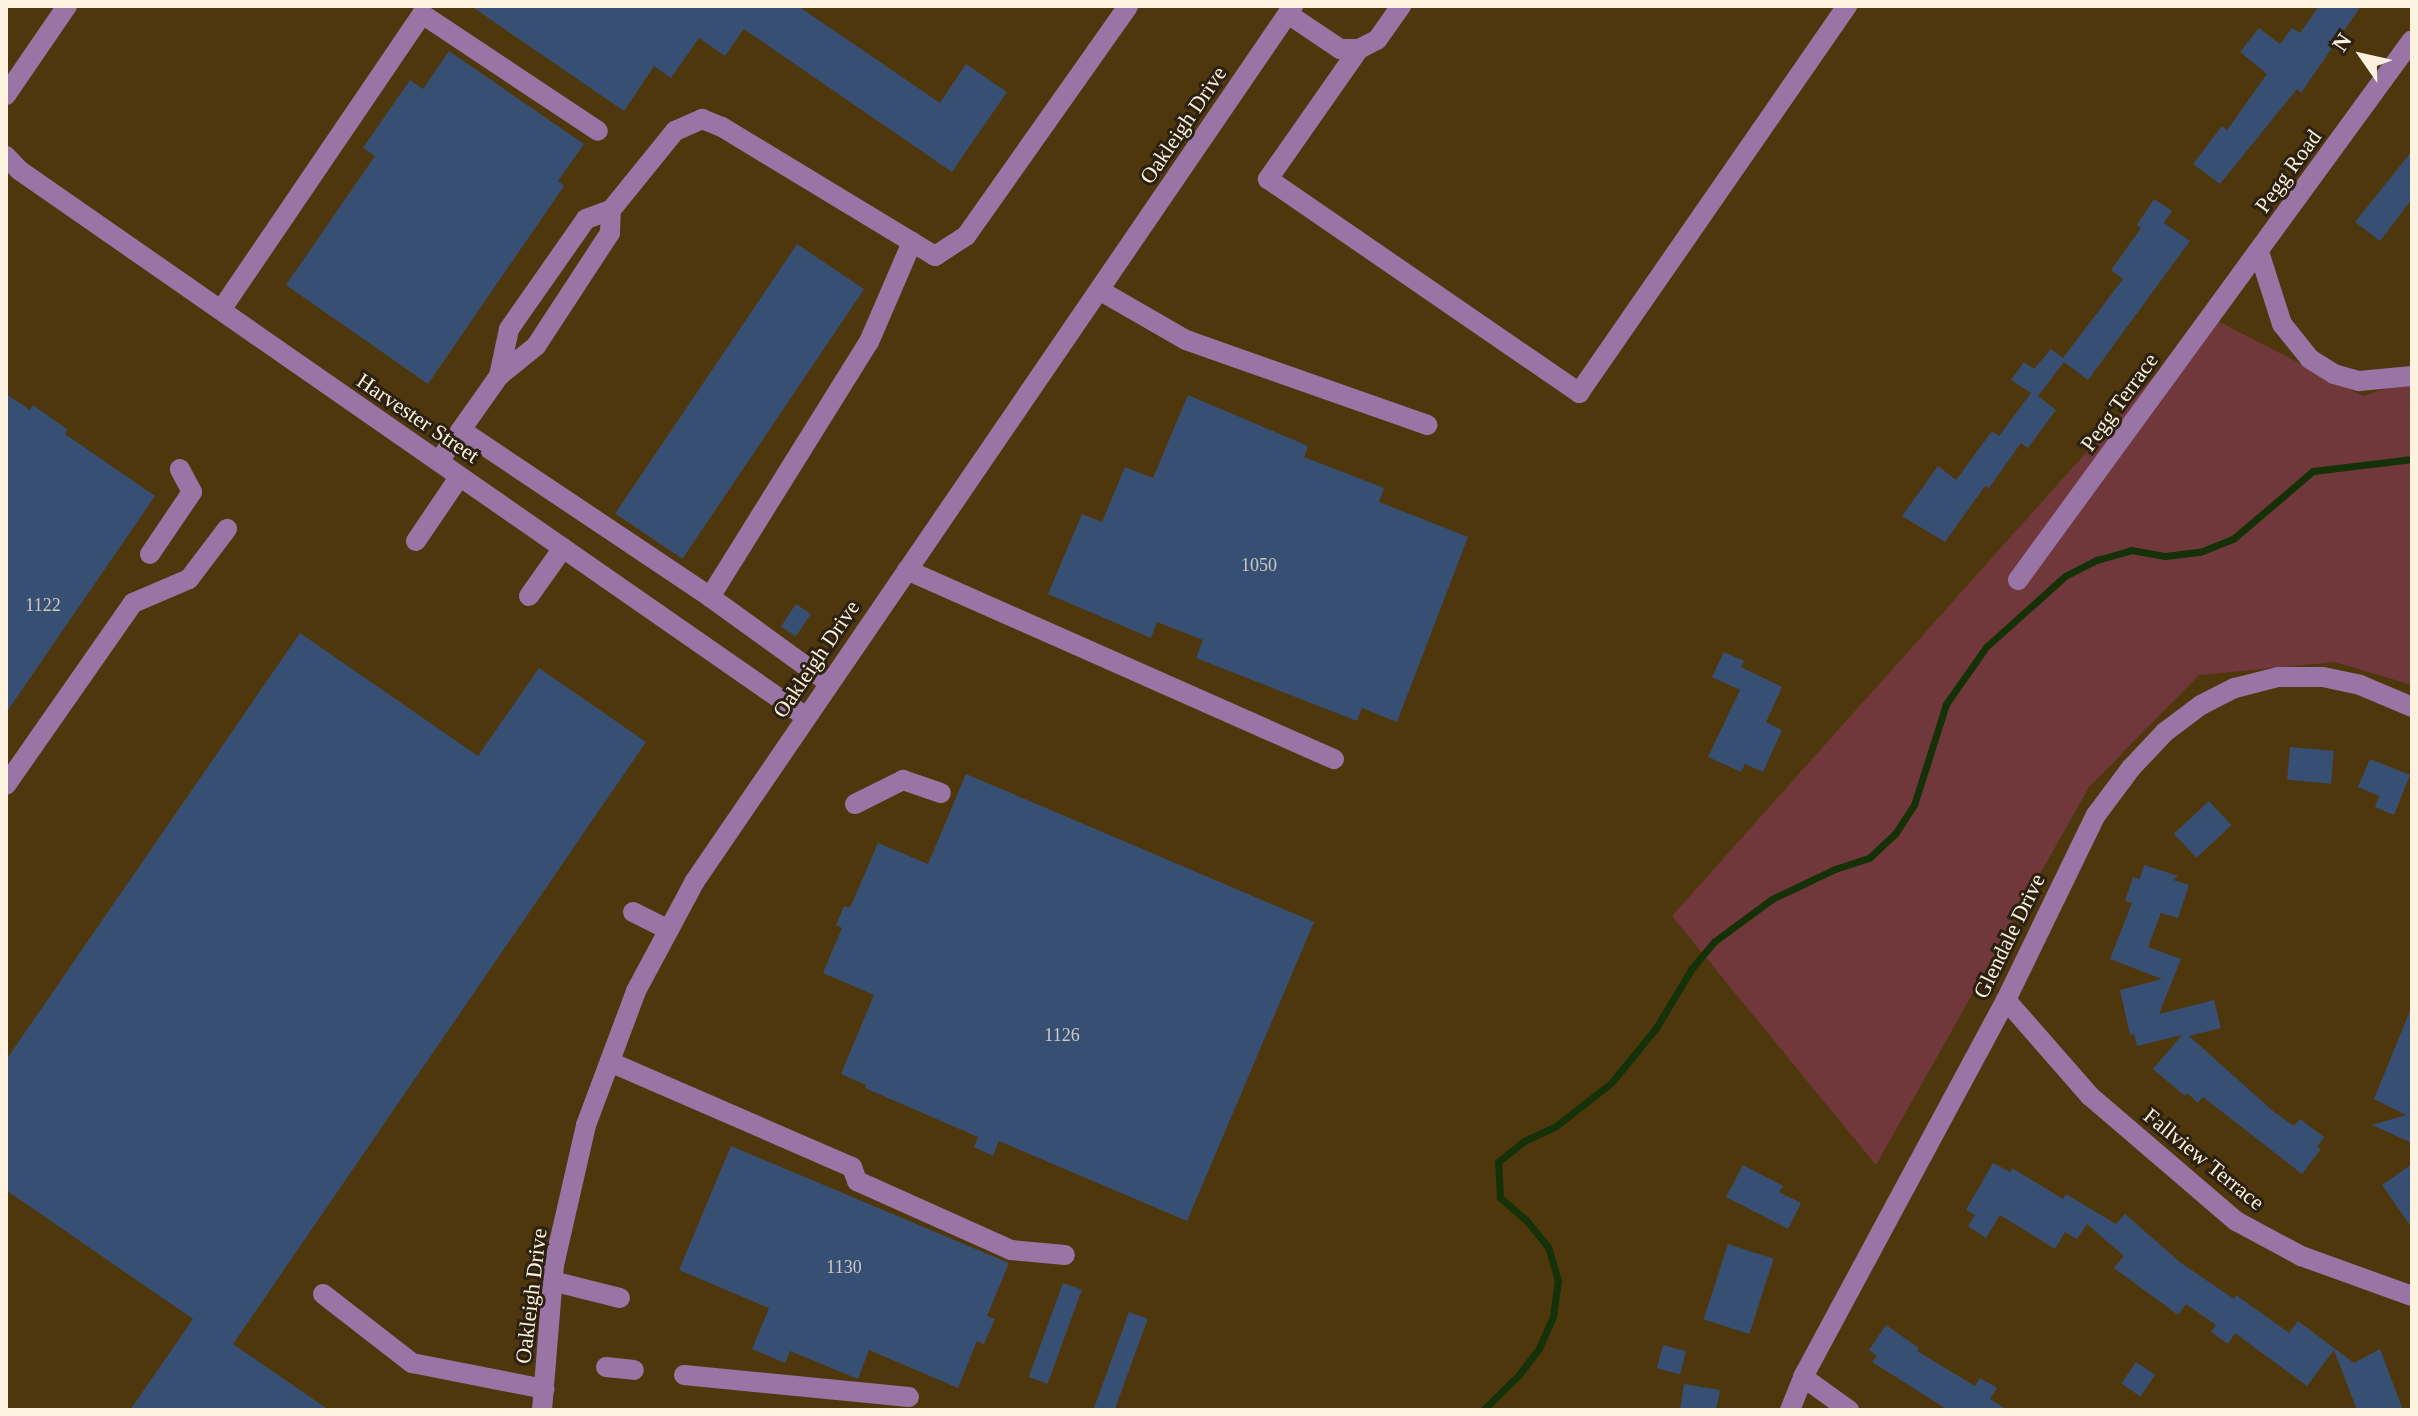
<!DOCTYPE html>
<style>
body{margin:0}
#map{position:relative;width:2418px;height:1416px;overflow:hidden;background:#4f370d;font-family:Georgia,serif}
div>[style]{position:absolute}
.green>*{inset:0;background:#71383c}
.stream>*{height:7px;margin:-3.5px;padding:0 3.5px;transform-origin:3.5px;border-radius:3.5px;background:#153107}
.building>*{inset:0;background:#374f72;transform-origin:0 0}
.minor>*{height:20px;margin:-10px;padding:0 10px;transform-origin:10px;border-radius:10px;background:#9975a6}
span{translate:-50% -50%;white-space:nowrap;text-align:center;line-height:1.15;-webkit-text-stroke:6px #2c2110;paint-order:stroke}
.number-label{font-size:18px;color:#ccc9c4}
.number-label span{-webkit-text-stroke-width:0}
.street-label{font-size:22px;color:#fdf2e0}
.frame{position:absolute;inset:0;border:8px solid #fdf2e0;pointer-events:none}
.north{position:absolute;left:2322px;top:16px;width:80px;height:80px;-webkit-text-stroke:6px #2c2110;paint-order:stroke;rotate:304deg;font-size:22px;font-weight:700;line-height:32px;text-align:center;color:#fdf2e0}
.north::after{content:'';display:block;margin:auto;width:28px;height:36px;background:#fdf2e0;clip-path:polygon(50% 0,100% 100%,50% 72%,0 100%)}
</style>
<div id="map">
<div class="green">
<div style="clip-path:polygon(2208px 316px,2363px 396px,2412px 380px,2412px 685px,2335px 662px,2199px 675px,2089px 787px,1876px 1165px,1672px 916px)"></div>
</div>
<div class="stream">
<div style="left:1483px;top:1410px;width:49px;rotate:-44.2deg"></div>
<div style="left:1518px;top:1376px;width:35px;rotate:-53deg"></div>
<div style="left:1539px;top:1348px;width:35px;rotate:-66deg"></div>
<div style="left:1553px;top:1316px;width:35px;rotate:-82deg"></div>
<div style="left:1558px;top:1281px;width:35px;rotate:-106deg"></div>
<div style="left:1548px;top:1247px;width:35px;rotate:-129deg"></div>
<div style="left:1526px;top:1220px;width:35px;rotate:-139deg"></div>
<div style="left:1500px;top:1197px;width:35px;rotate:-93deg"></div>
<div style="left:1498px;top:1162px;width:33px;rotate:-39deg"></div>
<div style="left:1524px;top:1141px;width:35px;rotate:-25deg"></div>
<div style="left:1556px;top:1126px;width:70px;rotate:-38deg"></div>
<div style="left:1611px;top:1083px;width:71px;rotate:-50.7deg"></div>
<div style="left:1656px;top:1028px;width:70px;rotate:-59deg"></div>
<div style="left:1692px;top:968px;width:35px;rotate:-50deg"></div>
<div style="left:1715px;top:941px;width:71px;rotate:-36.4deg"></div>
<div style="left:1772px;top:899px;width:70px;rotate:-25.5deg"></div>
<div style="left:1835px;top:869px;width:36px;rotate:-18deg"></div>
<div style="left:1869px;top:858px;width:35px;rotate:-43deg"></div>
<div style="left:1895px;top:834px;width:35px;rotate:-57deg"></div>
<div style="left:1914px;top:805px;width:106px;rotate:-72.4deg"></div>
<div style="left:1946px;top:704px;width:70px;rotate:-54.9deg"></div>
<div style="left:1986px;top:647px;width:106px;rotate:-41.9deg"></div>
<div style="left:2065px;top:576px;width:36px;rotate:-27deg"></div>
<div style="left:2097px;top:560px;width:35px;rotate:-16deg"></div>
<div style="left:2131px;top:550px;width:35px;rotate:10deg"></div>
<div style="left:2165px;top:556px;width:35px;rotate:-7deg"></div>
<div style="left:2200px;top:552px;width:35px;rotate:-22deg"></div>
<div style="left:2233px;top:539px;width:105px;rotate:-40.4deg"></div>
<div style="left:2313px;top:471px;width:100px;rotate:-6.9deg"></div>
</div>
<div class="building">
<div style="clip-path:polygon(471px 6px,798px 6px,940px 103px,966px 64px,1007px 92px,952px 172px,744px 29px,725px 56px,699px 38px,671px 78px,654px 66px,624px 111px)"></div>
<div style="clip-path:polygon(2319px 6px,2361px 6px,2301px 93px,2297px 89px,2220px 184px,2193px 164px,2222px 126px,2227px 130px,2267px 74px,2240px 52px,2259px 28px,2280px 44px,2292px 28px,2300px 33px)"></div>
<div style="clip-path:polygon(449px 51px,584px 144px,558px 181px,564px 186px,428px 384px,286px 285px,375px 156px,363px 148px,410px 80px,423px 89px)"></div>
<div style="clip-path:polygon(2412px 151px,2412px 199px,2380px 241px,2355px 222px)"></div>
<div style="clip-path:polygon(2154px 199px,2172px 211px,2164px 223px,2190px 241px,2088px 380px,2064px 362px,2038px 396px,2056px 410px,2028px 448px,2021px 443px,1989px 488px,1985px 486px,1945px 542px,1902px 516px,1938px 466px,1956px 480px,1992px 431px,1999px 436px,2031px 393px,2011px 380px,2024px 362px,2034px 369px,2051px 349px,2063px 358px,2123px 279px,2111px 270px,2141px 228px,2137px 225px)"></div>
<div style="left:797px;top:244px;width:81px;height:325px;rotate:34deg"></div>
<div style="clip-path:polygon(6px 394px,30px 410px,33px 405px,68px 430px,65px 434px,155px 496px,6px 713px)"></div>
<div style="clip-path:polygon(1188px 395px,1308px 446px,1304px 457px,1384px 488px,1379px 502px,1468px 537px,1397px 722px,1362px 708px,1357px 721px,1196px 658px,1203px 640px,1157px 622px,1151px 638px,1048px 594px,1082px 514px,1102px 522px,1125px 467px,1153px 478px)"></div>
<div style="left:796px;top:604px;width:18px;height:27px;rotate:34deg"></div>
<div style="clip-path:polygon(300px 633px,478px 756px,539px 668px,646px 742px,233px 1344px,329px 1410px,130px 1410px,193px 1319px,6px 1190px,6px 1060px)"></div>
<div style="clip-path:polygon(1724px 652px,1744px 661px,1741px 667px,1782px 687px,1766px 722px,1782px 730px,1763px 772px,1745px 764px,1741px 772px,1708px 757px,1740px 690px,1712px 677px)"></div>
<div style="left:2290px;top:747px;width:44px;height:33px;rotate:5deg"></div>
<div style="clip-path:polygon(2370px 759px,2410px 775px,2394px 815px,2375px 807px,2379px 796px,2358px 787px)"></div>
<div style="clip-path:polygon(966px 774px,1314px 922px,1187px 1221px,999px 1141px,993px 1156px,974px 1147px,978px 1137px,865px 1088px,866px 1085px,841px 1074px,874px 995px,823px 973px,842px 928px,836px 925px,844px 906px,850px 908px,878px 843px,928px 864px)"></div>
<div style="left:2209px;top:801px;width:33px;height:48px;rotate:47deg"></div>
<div style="clip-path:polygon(2144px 865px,2178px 876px,2173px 880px,2189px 885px,2178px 918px,2161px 913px,2148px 947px,2181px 959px,2159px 1014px,2214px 1000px,2221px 1028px,2189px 1036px,2274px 1112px,2294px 1126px,2300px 1119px,2324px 1137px,2317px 1147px,2321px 1149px,2302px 1174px,2203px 1097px,2198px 1103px,2187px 1093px,2185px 1096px,2153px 1069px,2182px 1035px,2137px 1046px,2134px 1034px,2130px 1035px,2120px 990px,2162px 979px,2110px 959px,2132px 903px,2125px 901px,2133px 877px,2140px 879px)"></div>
<div style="clip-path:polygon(2412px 1006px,2412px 1143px,2372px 1125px,2406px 1115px,2374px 1099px)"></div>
<div style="clip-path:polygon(731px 1146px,1009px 1263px,987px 1316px,995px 1319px,984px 1344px,977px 1341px,958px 1388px,869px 1350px,858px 1379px,790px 1351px,785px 1363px,752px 1349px,769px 1308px,679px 1270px)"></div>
<div style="clip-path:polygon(1993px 1163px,2010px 1172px,2012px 1168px,2063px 1199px,2066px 1194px,2116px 1224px,2125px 1214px,2181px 1263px,2234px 1299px,2236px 1295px,2289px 1333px,2298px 1321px,2354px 1363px,2380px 1349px,2403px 1410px,2357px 1410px,2334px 1350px,2307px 1386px,2235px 1333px,2228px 1344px,2211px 1332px,2216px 1325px,2186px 1304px,2178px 1315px,2114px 1268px,2124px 1256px,2087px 1224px,2077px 1239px,2065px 1232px,2055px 1249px,2000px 1215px,1986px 1238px,1968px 1226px,1975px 1215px,1966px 1210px)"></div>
<div style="clip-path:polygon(2412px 1164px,2412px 1228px,2382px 1185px)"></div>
<div style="clip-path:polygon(1743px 1165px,1783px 1186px,1779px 1192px,1801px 1203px,1788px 1229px,1726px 1197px)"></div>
<div style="left:1728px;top:1244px;width:48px;height:79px;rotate:18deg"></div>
<div style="left:1063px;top:1283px;width:20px;height:100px;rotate:20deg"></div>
<div style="left:1129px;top:1312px;width:20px;height:106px;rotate:20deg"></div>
<div style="clip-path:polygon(1886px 1325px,1919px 1348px,1917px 1351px,1975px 1386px,1980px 1378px,1997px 1388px,1990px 1399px,2007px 1410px,1948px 1410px,1872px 1362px,1877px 1356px,1869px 1350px)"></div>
<div style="left:1663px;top:1345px;width:24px;height:24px;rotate:15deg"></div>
<div style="left:2136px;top:1362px;width:23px;height:26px;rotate:34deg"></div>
<div style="clip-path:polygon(1684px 1384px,1720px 1390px,1716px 1410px,1680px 1410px)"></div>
</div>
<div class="minor">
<div style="left:1288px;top:14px;width:63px;rotate:33.9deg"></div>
<div style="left:1340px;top:49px;width:19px"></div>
<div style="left:1359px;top:49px;width:20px;rotate:-27deg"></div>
<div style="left:1377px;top:40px;width:42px;rotate:-54.8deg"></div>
<div style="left:1359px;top:49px;width:159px;rotate:125deg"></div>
<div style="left:1268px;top:179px;width:378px;rotate:34.5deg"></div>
<div style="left:1579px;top:393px;width:471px;rotate:-55.3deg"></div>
<div style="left:6px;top:95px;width:108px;rotate:-55.6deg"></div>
<div style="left:6px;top:156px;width:19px;rotate:47deg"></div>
<div style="left:19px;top:170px;width:958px;rotate:34.8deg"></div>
<div style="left:2259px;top:252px;width:76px;rotate:72.3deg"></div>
<div style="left:2282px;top:324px;width:45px;rotate:51.3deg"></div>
<div style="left:2310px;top:359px;width:28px;rotate:32deg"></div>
<div style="left:2334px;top:374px;width:26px;rotate:16deg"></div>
<div style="left:2359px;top:381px;width:53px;rotate:-5.4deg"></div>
<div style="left:1099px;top:290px;width:100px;rotate:29.9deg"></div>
<div style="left:1186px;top:340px;width:256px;rotate:19.4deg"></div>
<div style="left:221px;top:310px;width:358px;rotate:-55.8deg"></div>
<div style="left:422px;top:14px;width:211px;rotate:33.6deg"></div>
<div style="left:499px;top:376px;width:48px;rotate:-78deg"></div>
<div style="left:509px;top:329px;width:134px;rotate:-55deg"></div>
<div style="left:586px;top:219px;width:27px;rotate:-20deg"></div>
<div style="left:461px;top:430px;width:300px;rotate:33.8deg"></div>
<div style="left:439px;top:461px;width:104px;rotate:-54.8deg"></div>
<div style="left:499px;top:376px;width:48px;rotate:-39deg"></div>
<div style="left:536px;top:346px;width:135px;rotate:-56.8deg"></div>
<div style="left:610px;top:233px;width:23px;rotate:-88deg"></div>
<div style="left:611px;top:210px;width:102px;rotate:-51deg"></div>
<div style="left:675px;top:131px;width:30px;rotate:-24deg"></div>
<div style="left:702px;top:119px;width:22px;rotate:22deg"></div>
<div style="left:722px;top:127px;width:249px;rotate:31.2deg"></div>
<div style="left:935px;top:256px;width:37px;rotate:-33deg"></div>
<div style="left:966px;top:236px;width:281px;rotate:-54.8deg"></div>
<div style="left:416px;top:541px;width:78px;rotate:-55.9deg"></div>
<div style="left:150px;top:554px;width:75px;rotate:-55.9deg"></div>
<div style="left:192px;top:492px;width:26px;rotate:-118deg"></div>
<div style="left:907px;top:570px;width:467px;rotate:23.9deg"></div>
<div style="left:2018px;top:580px;width:668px;rotate:-53.88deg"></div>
<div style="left:529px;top:596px;width:59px;rotate:-54.7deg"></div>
<div style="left:829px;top:683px;width:147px;rotate:-144.1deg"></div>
<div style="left:710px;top:597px;width:301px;rotate:-58.1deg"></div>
<div style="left:869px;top:342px;width:109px;rotate:-66.7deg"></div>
<div style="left:6px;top:785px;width:222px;rotate:-55.1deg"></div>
<div style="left:133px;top:603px;width:61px;rotate:-23.2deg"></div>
<div style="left:189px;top:579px;width:63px;rotate:-52.8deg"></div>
<div style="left:855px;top:804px;width:54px;rotate:-26.6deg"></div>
<div style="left:903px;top:780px;width:40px;rotate:18.9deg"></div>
<div style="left:633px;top:912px;width:40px;rotate:26.6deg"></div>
<div style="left:2006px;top:1000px;width:128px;rotate:48.8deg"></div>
<div style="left:2090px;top:1096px;width:192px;rotate:40.6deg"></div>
<div style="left:2236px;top:1221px;width:74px;rotate:28.3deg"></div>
<div style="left:2301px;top:1256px;width:118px;rotate:19.8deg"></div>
<div style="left:610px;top:1062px;width:264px;rotate:23.5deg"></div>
<div style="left:852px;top:1167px;width:15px;rotate:70deg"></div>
<div style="left:857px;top:1181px;width:169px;rotate:24.1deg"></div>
<div style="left:1011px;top:1250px;width:54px;rotate:5.3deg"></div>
<div style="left:552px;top:1281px;width:70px;rotate:14deg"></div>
<div style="left:323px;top:1294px;width:113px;rotate:37.8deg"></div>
<div style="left:412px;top:1363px;width:135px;rotate:11.1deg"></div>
<div style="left:606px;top:1367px;width:28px;rotate:6deg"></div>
<div style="left:684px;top:1375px;width:226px;rotate:5.6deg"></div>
<div style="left:1803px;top:1377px;width:57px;rotate:35.7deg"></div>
<div style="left:542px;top:1410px;width:145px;rotate:-85.3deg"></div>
<div style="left:554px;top:1265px;width:144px;rotate:-77.1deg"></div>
<div style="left:586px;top:1125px;width:143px;rotate:-69.5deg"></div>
<div style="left:636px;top:991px;width:125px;rotate:-61.8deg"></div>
<div style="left:695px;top:881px;width:1060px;rotate:-55.65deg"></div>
<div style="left:1790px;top:1410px;width:35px;rotate:-68deg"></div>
<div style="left:1803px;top:1377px;width:428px;rotate:-61.7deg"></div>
<div style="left:2006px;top:1000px;width:206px;rotate:-64.1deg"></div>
<div style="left:2096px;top:815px;width:59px;rotate:-53.3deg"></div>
<div style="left:2131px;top:768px;width:50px;rotate:-46.6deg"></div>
<div style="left:2165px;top:732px;width:45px;rotate:-36.9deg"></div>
<div style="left:2201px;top:705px;width:38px;rotate:-27deg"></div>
<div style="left:2235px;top:688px;width:44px;rotate:-14.3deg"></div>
<div style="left:2278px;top:677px;width:45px"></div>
<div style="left:2323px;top:677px;width:38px;rotate:12deg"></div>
<div style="left:2360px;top:685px;width:56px;rotate:22.9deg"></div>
</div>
<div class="number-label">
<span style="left:1259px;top:565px">1050</span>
<span style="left:43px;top:605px">1122</span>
<span style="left:1062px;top:1035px">1126</span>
<span style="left:844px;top:1267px">1130</span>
</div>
<div class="street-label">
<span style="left:1183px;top:125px;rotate:-56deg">Oakleigh Drive</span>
<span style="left:2288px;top:171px;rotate:-54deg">Pegg Road</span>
<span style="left:2119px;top:402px;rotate:-54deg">Pegg Terrace</span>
<span style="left:418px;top:418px;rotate:34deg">Harvester Street</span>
<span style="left:816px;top:659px;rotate:-56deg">Oakleigh Drive</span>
<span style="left:2009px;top:936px;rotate:-64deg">Glendale Drive</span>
<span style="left:2204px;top:1159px;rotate:39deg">Fallview Terrace</span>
<span style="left:531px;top:1296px;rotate:-83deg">Oakleigh Drive</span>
</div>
<div class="frame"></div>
<div class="north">N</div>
</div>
